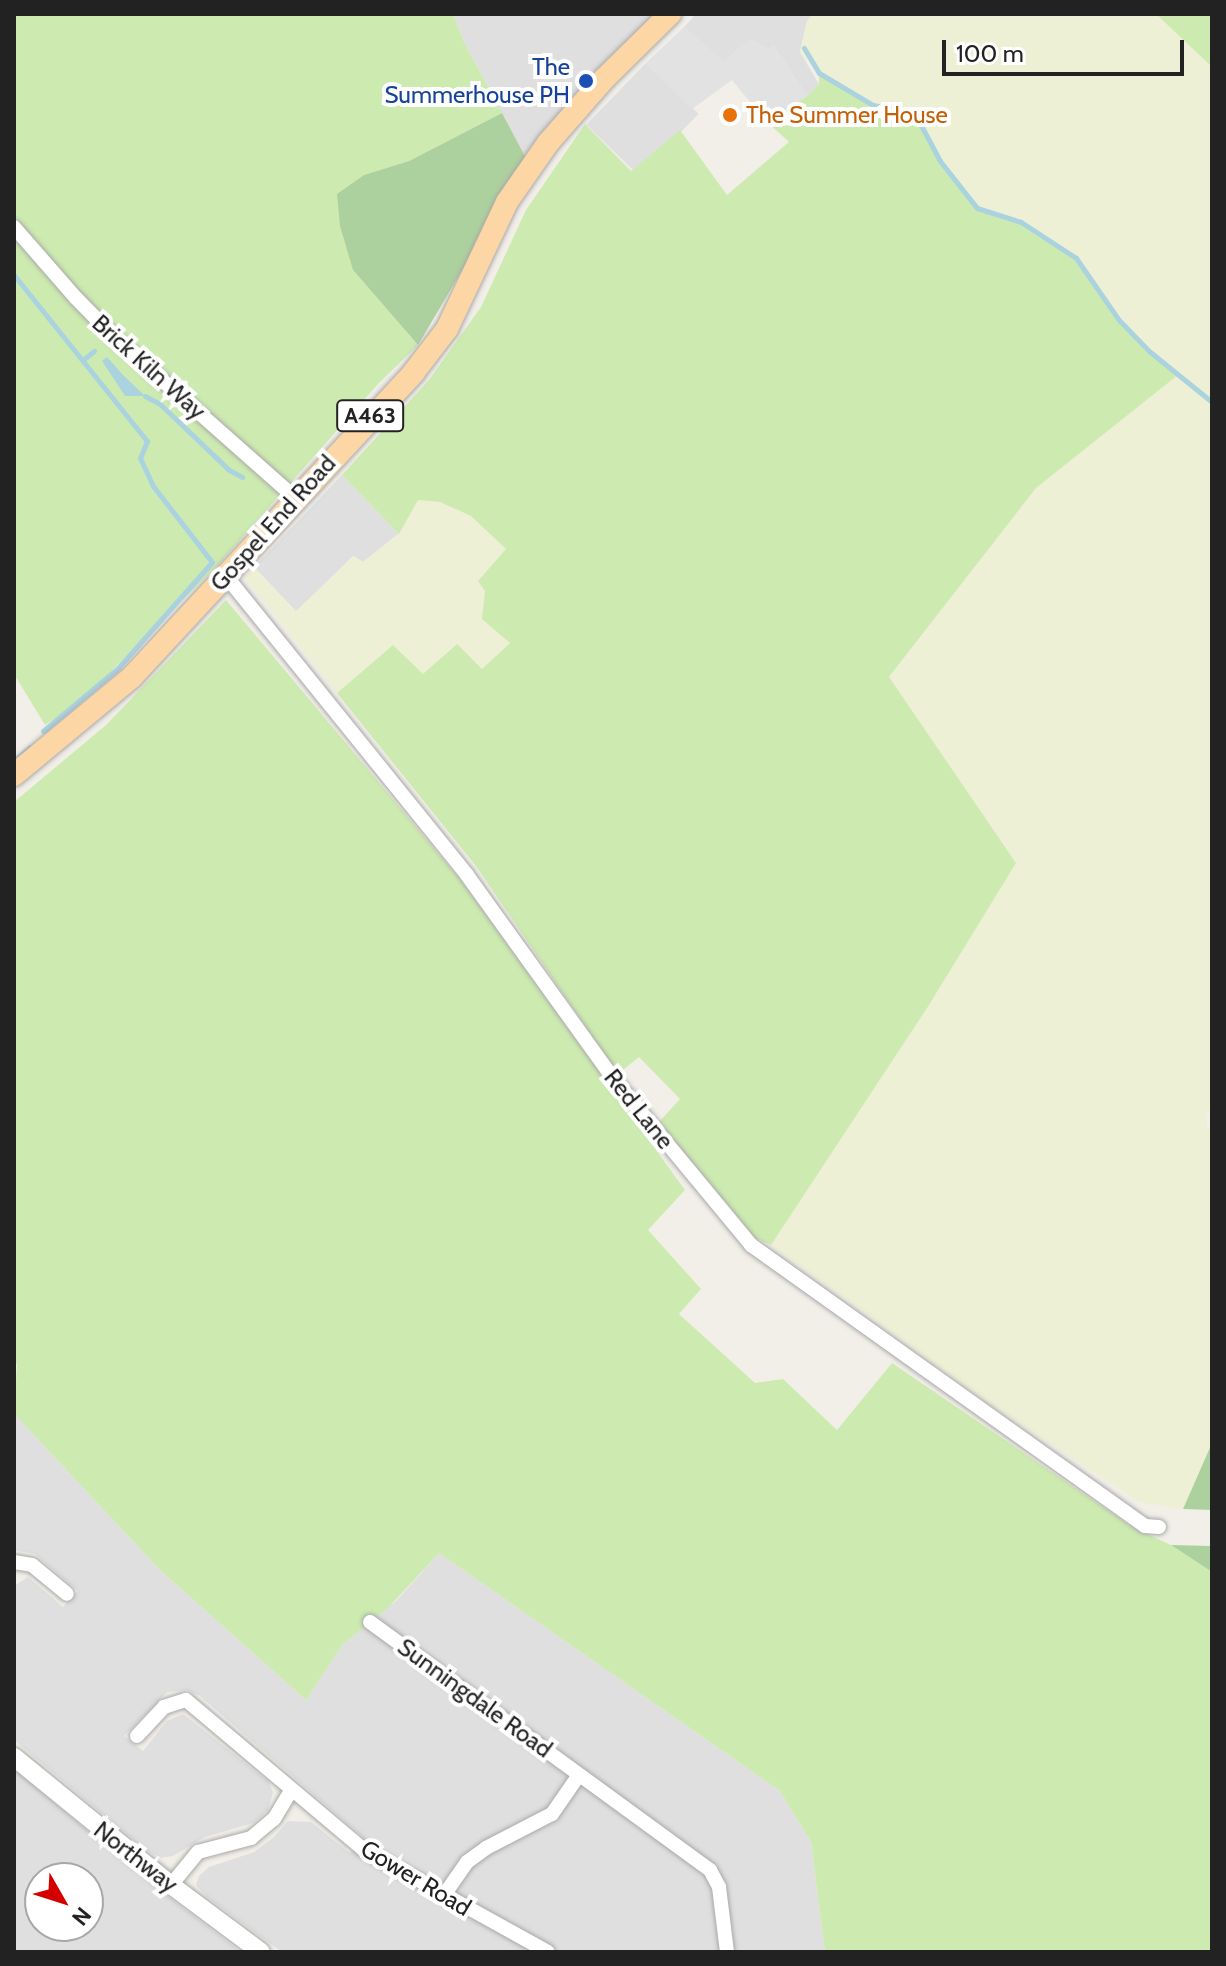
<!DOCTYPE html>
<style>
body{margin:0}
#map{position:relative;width:1226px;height:1966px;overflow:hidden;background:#f2efe9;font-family:Cabin,sans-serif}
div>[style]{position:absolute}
.residential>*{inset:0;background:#e0dfdf;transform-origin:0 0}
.farmland>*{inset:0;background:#eef0d5}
.grass>*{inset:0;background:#cdebb0}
.forest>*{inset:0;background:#add19e}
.parking>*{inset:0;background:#e2e2e2}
.water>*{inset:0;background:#aad3df}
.stream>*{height:5px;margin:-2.5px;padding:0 2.5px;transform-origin:2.5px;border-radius:2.5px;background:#aad3df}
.roads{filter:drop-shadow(0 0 2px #a9a9a9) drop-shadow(0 0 2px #a9a9a9)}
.minor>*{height:14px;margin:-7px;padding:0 7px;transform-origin:7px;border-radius:7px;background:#fff}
.tertiary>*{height:18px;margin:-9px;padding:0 9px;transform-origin:9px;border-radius:9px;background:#fff}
.primary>*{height:22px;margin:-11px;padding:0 11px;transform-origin:11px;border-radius:11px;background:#fcd6a4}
.dots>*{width:22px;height:22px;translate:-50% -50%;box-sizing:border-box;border:4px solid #fff;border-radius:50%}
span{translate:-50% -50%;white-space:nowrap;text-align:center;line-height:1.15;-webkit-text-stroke:8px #fff;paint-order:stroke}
.shield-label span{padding:2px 6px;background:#fff;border:2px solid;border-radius:6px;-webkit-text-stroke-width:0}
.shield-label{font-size:22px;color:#222;font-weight:700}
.transit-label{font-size:24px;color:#164399}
.right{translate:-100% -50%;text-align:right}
.food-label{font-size:24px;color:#c56008}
.left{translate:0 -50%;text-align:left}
.street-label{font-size:24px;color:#222}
.frame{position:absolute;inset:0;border:16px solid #222;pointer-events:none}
.north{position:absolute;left:24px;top:1862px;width:80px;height:80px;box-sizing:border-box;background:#fff;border:2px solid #a7a7a7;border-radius:50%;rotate:129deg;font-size:22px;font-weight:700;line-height:32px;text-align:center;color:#222}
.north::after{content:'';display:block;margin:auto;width:28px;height:36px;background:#d40000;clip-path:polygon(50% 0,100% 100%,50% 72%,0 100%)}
.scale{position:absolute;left:942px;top:40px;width:242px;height:36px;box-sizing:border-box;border:4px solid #222;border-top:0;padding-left:10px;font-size:24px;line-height:28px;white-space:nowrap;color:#222;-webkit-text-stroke:6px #fff;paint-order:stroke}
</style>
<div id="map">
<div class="residential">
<div style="clip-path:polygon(453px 14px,658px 14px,527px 160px,465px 44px)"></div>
<div style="clip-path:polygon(696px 14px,813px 14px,807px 21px,800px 52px,819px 84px,807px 96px,774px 46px,768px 49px,750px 39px,723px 62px,684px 27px)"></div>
<div style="left:646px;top:63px;width:73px;height:86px;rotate:44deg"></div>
<div style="clip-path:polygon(342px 475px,399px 534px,363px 562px,353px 556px,296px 612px,254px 567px)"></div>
<div style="clip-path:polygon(14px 1414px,160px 1570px,306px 1700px,343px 1644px,396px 1601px,439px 1553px,780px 1791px,811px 1842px,825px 1952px,282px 1952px,207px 1897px,196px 1885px,199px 1876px,209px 1867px,254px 1852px,274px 1837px,288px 1821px,311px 1822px,350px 1853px,363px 1837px,200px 1696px,187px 1690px,167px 1692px,124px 1736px,143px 1751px,167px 1721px,183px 1714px,269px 1782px,273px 1793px,268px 1810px,253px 1823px,205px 1837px,173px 1856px,161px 1858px,146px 1850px,14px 1740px,14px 1586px,28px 1577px,63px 1607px,78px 1591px,35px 1554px,14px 1550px)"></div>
<div style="clip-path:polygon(evenodd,14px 1769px,151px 1884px,241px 1952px,14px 1952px,14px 1769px,88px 1878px,88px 1926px,40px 1926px,40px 1878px,88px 1878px)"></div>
</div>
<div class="farmland">
<div style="clip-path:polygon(813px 14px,1156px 14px,1212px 67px,1212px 1110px,1206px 1113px,1207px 1127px,1212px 1130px,1212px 1443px,1183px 1509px,1139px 1502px,1000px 1411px,771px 1245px,929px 1005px,1016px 863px,889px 678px,1036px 488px,1178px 375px,1119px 320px,1076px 258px,1021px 222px,977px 208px,940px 161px,915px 114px,873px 105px,819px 73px,800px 52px,807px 21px)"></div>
<div style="clip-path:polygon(418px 499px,440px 502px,471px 516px,506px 549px,485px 591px,510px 642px,482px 669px,456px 644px,423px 675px,393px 645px,337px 693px,245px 578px,254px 567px,296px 611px,354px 556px,363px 562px,398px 534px)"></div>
</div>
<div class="grass">
<div style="clip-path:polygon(14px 14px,453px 14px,465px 44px,502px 113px,409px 161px,364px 175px,353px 270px,418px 345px,378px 384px,216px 567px,79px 703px,45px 725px,14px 674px)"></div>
<div style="clip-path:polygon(1156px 14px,1212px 14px,1212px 67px)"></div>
<div style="clip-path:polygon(819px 73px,873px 105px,915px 114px,940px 161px,977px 208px,1021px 222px,1076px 258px,1119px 320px,1178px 375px,1036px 488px,889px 677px,1016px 863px,929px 1005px,771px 1245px,755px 1238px,659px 1122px,680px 1099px,639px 1057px,618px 1074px,476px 866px,337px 693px,393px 645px,423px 674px,457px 644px,482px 669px,510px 643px,482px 619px,485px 591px,478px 581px,506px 549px,471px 516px,440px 502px,418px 500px,399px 534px,342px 475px,429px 380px,481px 307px,526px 210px,585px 124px,631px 171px,680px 130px,727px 195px,789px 142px,766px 121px,807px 96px,819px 84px)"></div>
<div style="clip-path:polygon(226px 600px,463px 883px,685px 1190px,648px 1230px,701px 1289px,679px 1314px,755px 1383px,783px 1379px,837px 1430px,892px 1363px,1132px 1527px,1171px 1545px,1212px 1572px,1212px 1952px,825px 1952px,811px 1842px,780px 1791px,439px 1553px,389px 1607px,343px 1644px,306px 1700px,160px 1570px,14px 1414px,17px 1364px,14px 1362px,14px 802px,106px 725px)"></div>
</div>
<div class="forest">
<div style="clip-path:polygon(502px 113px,527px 160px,418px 345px,353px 270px,340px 226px,337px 194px,364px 175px,409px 161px)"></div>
<div style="clip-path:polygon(1212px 1443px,1212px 1510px,1183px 1509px)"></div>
<div style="clip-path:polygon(1171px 1545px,1212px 1546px,1212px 1572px)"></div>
</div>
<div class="parking">
<div style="clip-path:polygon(684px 27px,723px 62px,750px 39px,768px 49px,774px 46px,807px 96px,766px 121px,732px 80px,692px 109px,646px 63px)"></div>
</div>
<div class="water">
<div style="clip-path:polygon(107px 357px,122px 374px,145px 396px,125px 396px,102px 361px)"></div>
</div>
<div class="stream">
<div style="left:804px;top:48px;width:29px;rotate:59deg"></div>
<div style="left:819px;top:73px;width:63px;rotate:30.7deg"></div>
<div style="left:873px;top:105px;width:43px;rotate:12.1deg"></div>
<div style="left:915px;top:114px;width:53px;rotate:62deg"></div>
<div style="left:940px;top:161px;width:60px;rotate:51.8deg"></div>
<div style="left:977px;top:208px;width:46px;rotate:17.7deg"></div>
<div style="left:1021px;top:222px;width:66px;rotate:33.2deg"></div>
<div style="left:1076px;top:258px;width:75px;rotate:55.3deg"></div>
<div style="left:1119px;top:320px;width:43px;rotate:45.9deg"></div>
<div style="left:1149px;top:351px;width:81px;rotate:39deg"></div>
<div style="left:14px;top:275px;width:213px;rotate:51.3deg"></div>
<div style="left:147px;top:441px;width:18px;rotate:112deg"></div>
<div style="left:140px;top:458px;width:31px;rotate:65deg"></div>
<div style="left:153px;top:486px;width:96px;rotate:52.2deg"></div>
<div style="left:212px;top:562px;width:142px;rotate:131.6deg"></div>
<div style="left:118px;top:668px;width:98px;rotate:140deg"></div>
<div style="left:84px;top:359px;width:13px;rotate:-39deg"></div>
<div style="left:145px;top:396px;width:17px;rotate:28deg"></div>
<div style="left:160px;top:404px;width:95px;rotate:43.7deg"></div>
<div style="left:229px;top:470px;width:15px;rotate:28deg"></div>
<div style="left:14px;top:761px;width:21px;rotate:-41deg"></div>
</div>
<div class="roads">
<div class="minor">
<div style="left:14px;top:227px;width:94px;rotate:48.9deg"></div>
<div style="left:76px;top:298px;width:63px;rotate:45.6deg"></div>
<div style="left:120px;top:343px;width:232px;rotate:41.5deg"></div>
<div style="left:226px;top:576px;width:384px;rotate:51.1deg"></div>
<div style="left:467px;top:875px;width:250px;rotate:54.3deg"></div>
<div style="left:613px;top:1078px;width:217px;rotate:50.4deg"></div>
<div style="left:751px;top:1245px;width:484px;rotate:35.5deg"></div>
<div style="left:1145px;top:1526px;width:14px;rotate:4deg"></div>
<div style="left:14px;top:1562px;width:18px;rotate:9deg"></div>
<div style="left:32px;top:1565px;width:45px;rotate:39.6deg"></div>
<div style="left:370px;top:1622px;width:421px;rotate:36.1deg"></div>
<div style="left:710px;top:1870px;width:19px;rotate:62deg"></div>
<div style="left:719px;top:1887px;width:65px;rotate:83deg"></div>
<div style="left:137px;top:1736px;width:40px;rotate:-47deg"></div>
<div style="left:164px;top:1707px;width:23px;rotate:-18deg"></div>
<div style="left:186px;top:1700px;width:233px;rotate:40.1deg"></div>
<div style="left:364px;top:1850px;width:210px;rotate:29deg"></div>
<div style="left:171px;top:1885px;width:43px;rotate:-50.7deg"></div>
<div style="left:198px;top:1852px;width:55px;rotate:-14.8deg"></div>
<div style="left:251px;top:1838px;width:30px;rotate:-40deg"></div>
<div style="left:274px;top:1819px;width:33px;rotate:-59deg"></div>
<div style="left:444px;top:1895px;width:40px;rotate:-55.1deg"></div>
<div style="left:467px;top:1862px;width:24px;rotate:-36deg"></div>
<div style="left:486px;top:1848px;width:74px;rotate:-27.3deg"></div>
<div style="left:552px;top:1814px;width:47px;rotate:-55.3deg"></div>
</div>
<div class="tertiary">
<div style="left:14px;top:1757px;width:203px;rotate:39.2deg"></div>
<div style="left:171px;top:1885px;width:112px;rotate:36.7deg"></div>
</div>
<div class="primary">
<div style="left:14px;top:775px;width:153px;rotate:-39.7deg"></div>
<div style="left:132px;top:677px;width:415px;rotate:-47.2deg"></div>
<div style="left:414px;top:372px;width:54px;rotate:-52.5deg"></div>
<div style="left:447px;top:329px;width:140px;rotate:-64.7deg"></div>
<div style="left:507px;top:202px;width:72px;rotate:-55.2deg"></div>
<div style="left:548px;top:143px;width:85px;rotate:-48.8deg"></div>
<div style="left:604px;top:79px;width:93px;rotate:-44.6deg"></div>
</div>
</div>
<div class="dots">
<div style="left:586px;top:81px;background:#1a4fb4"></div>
<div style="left:730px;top:115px;background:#e8710a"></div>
</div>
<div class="shield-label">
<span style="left:370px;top:416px">A463</span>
</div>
<div class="transit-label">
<span class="right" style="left:570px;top:81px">The<br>Summerhouse PH</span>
</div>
<div class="food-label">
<span class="left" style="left:746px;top:115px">The Summer House</span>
</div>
<div class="street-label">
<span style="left:149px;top:367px;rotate:42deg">Brick Kiln Way</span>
<span style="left:273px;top:523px;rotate:-48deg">Gospel End Road</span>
<span style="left:639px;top:1109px;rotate:51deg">Red Lane</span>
<span style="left:475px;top:1698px;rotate:36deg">Sunningdale Road</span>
<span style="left:136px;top:1857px;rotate:38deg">Northway</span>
<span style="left:416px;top:1878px;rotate:31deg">Gower Road</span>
</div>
<div class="frame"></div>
<div class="north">N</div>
<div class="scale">100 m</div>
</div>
